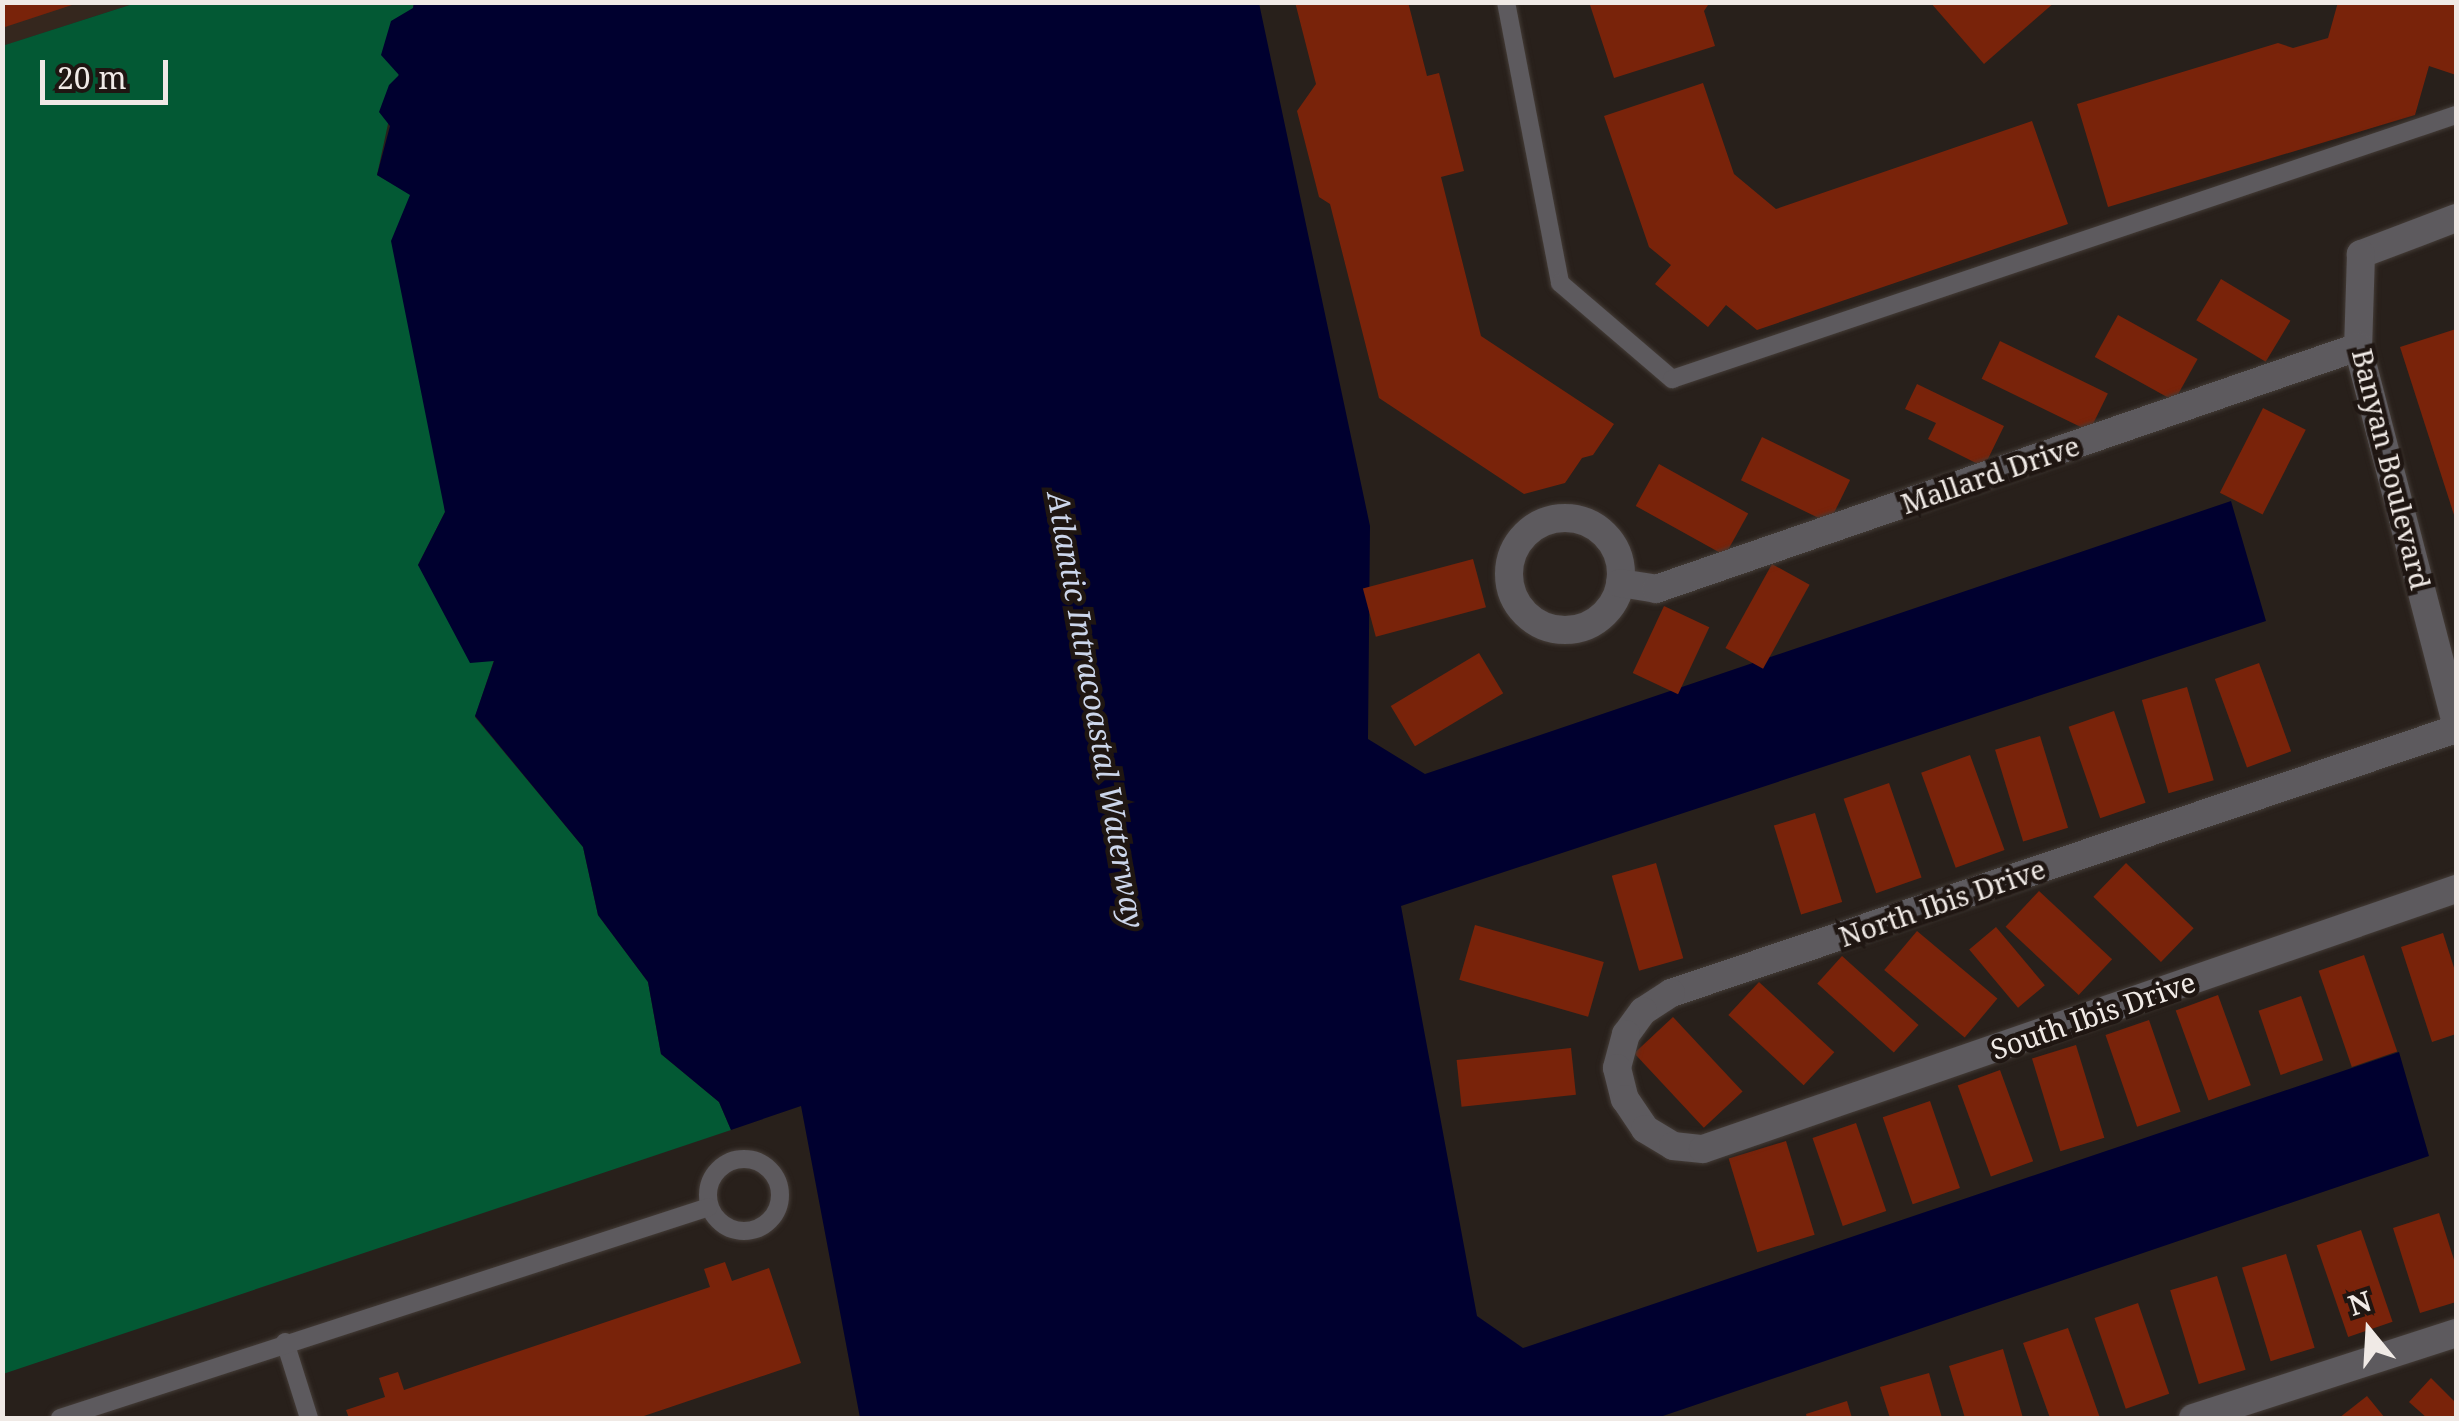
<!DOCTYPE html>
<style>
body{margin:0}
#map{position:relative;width:2459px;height:1421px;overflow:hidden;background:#28201b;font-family:"Noto Serif",serif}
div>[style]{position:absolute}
.built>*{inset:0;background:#35271e}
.green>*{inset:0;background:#035934}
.water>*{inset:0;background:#00002f}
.building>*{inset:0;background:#79230a;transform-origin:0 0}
.roads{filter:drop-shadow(0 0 2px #443c37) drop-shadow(0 0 2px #443c37)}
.service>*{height:18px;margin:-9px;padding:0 9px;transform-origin:9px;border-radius:9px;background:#5d5a5e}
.service>.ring{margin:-9px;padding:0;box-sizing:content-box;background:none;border:18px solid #5d5a5e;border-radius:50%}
.minor>*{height:28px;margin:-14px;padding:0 14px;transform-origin:14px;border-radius:14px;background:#5d5a5e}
.minor>.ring{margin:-14px;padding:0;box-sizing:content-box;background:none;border:28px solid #5d5a5e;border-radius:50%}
span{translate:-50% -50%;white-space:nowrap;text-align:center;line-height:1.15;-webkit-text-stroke:9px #1f1612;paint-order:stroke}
.street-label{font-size:28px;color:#f0eae6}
.water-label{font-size:30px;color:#ccd6eb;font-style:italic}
.frame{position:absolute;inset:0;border:5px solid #f0eae6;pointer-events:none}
.north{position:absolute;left:2319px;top:1281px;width:100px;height:100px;-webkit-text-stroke:8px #1f1612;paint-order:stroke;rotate:342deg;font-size:28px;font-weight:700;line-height:40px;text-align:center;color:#f0eae6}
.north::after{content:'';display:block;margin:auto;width:35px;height:45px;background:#f0eae6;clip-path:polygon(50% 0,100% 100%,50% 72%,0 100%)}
.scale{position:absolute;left:40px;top:60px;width:128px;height:45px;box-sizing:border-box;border:5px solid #f0eae6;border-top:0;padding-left:12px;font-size:30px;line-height:35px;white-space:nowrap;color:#f0eae6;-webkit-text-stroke:8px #1f1612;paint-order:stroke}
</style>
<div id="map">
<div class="built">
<div style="clip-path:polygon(3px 2px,136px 3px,3px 46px)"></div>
</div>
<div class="green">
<div style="clip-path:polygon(136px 3px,414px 3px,377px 175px,410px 194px,445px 512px,418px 565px,494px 660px,475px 717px,583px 847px,598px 915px,648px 982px,661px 1054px,719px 1102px,731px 1130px,3px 1374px,2px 46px)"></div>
</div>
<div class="water">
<div style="clip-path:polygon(414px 3px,1259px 3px,1370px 526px,1368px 739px,1425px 774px,2231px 501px,2266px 621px,1401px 906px,1477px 1316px,1523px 1348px,2399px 1052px,2429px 1156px,1657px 1418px,860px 1418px,801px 1106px,731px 1130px,719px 1102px,661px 1054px,648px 982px,598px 915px,583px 847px,475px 716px,494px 661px,470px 663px,418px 565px,445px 512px,391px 241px,410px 195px,377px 175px,390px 126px,379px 112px,389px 85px,399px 75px,381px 55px,391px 21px,413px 8px)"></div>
</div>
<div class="building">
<div style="clip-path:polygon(2px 2px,77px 2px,78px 3px,2px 28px)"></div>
<div style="clip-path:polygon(1295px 2px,1408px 2px,1427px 76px,1439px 73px,1464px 171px,1441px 177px,1481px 336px,1614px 424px,1593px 455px,1582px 458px,1565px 483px,1524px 494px,1379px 398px,1330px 204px,1319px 197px,1297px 111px,1316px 84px)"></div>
<div style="clip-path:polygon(1589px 2px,1710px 2px,1704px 11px,1715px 46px,1614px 78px)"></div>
<div style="clip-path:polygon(1930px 2px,2055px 2px,1984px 64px)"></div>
<div style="clip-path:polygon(2338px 2px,2456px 3px,2456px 75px,2429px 66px,2415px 115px,2108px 207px,2077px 104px,2278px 43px,2293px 48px,2328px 38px)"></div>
<div style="clip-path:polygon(1703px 83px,1734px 174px,1776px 209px,2032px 121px,2068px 224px,1757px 330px,1726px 305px,1708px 327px,1655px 284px,1671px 265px,1649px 247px,1604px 116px)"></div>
<div style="left:2221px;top:279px;width:81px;height:48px;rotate:31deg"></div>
<div style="left:2118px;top:315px;width:91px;height:48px;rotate:29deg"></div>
<div style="clip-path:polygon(2456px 329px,2456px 521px,2400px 347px)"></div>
<div style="left:2000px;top:341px;width:120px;height:42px;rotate:26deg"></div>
<div style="clip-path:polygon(1917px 384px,2004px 426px,1984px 467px,1928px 439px,1936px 423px,1905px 409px)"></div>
<div style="left:2263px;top:408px;width:48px;height:95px;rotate:27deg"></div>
<div style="left:1762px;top:437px;width:98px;height:48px;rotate:26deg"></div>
<div style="left:1659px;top:464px;width:102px;height:48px;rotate:29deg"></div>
<div style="left:1473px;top:559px;width:50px;height:114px;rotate:75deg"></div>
<div style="left:1772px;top:564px;width:43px;height:96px;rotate:29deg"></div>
<div style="left:1664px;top:606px;width:50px;height:74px;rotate:25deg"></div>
<div style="left:1479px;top:653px;width:47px;height:103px;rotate:59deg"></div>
<div style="left:2259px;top:663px;width:94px;height:47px;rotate:70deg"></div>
<div style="left:2187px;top:687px;width:97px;height:47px;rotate:74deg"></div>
<div style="left:2114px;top:711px;width:97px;height:48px;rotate:71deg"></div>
<div style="left:2040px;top:736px;width:96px;height:47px;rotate:73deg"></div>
<div style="left:1970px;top:755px;width:101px;height:52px;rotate:70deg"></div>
<div style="left:1889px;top:783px;width:100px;height:48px;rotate:71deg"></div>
<div style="left:1815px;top:813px;width:93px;height:43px;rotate:73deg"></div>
<div style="left:1656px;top:863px;width:99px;height:46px;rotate:74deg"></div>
<div style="left:2126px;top:863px;width:94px;height:47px;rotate:44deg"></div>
<div style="left:2039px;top:891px;width:100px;height:49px;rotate:43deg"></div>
<div style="left:1475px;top:925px;width:134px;height:57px;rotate:16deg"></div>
<div style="left:1996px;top:927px;width:76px;height:35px;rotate:50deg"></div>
<div style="left:1917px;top:931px;width:105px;height:51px;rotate:40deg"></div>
<div style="clip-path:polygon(2443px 933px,2456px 974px,2456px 1034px,2432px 1042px,2401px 947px)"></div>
<div style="left:2364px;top:955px;width:102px;height:48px;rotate:71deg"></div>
<div style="left:1842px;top:956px;width:103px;height:37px;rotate:42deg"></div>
<div style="left:1759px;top:982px;width:103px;height:45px;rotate:43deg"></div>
<div style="left:2218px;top:995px;width:96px;height:45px;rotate:70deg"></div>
<div style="left:2301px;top:996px;width:68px;height:45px;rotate:71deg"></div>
<div style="left:1673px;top:1017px;width:102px;height:53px;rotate:47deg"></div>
<div style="left:2149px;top:1020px;width:97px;height:46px;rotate:71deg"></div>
<div style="left:2076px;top:1045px;width:97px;height:46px;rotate:73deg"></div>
<div style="left:1571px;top:1048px;width:47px;height:115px;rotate:84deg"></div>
<div style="left:2000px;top:1070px;width:97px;height:45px;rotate:70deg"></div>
<div style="left:1930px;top:1101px;width:92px;height:50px;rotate:71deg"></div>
<div style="left:1856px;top:1123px;width:93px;height:46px;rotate:71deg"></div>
<div style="left:1786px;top:1141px;width:98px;height:60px;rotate:73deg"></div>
<div style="clip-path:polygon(2439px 1213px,2456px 1266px,2456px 1302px,2420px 1313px,2393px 1228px)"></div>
<div style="left:2361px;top:1230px;width:97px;height:47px;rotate:71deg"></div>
<div style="left:2286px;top:1254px;width:98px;height:46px;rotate:73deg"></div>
<div style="clip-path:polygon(725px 1262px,732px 1281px,769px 1268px,801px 1363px,638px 1418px,349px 1418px,346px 1410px,385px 1397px,379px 1378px,398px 1372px,404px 1390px,710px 1287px,704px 1269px)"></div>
<div style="left:2217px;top:1276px;width:98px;height:49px;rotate:73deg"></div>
<div style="left:2138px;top:1303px;width:96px;height:46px;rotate:71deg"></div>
<div style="clip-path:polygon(2068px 1328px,2100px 1418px,2050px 1418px,2023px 1343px)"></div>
<div style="clip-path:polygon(2003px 1349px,2023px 1418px,1965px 1418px,1949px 1366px)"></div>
<div style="clip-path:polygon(1929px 1373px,1942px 1418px,1890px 1418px,1880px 1387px)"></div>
<div style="clip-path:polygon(2431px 1378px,2456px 1403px,2456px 1418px,2427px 1418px,2409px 1402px)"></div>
<div style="clip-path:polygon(2367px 1396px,2385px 1418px,2339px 1418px)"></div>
<div style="clip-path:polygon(1847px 1401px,1852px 1418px,1807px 1418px,1806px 1414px)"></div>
</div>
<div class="roads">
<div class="service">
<div style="left:1506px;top:2px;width:286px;rotate:79.1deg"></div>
<div style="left:1560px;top:283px;width:148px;rotate:40.6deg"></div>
<div style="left:1672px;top:379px;width:827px;rotate:-18.61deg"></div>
<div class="ring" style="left:708px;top:1159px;width:54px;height:54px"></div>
<div style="left:285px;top:1342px;width:80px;rotate:72.5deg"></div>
<div style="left:60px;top:1418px;width:682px;rotate:-18.01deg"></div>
</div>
<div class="minor">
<div style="left:2456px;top:218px;width:102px;rotate:159.2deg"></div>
<div style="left:2361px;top:254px;width:93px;rotate:91.8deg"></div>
<div style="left:2358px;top:347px;width:389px;rotate:75.4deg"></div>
<div class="ring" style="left:1509px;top:518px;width:84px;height:84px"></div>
<div style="left:1620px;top:583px;width:36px;rotate:9deg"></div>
<div style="left:1656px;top:589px;width:743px;rotate:-19.02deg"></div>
<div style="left:2456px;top:729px;width:828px;rotate:161.41deg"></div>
<div style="left:1671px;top:993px;width:33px;rotate:147deg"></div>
<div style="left:1643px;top:1011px;width:29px;rotate:126deg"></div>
<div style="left:1626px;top:1034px;width:35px;rotate:105deg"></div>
<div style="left:1617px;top:1068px;width:32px;rotate:76deg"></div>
<div style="left:1625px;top:1099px;width:36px;rotate:56deg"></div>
<div style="left:1645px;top:1129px;width:33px;rotate:31deg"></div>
<div style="left:1673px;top:1146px;width:30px;rotate:6deg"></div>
<div style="left:1703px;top:1149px;width:797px;rotate:-19.05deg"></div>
<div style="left:2193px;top:1418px;width:276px;rotate:-17.9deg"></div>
</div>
</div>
<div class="street-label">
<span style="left:2392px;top:469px;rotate:76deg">Banyan Boulevard</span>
<span style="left:1990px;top:474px;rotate:-19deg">Mallard Drive</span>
<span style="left:1942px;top:902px;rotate:-19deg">North Ibis Drive</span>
<span style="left:2093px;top:1015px;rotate:-19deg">South Ibis Drive</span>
</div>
<div class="water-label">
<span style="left:1096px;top:710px;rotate:80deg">Atlantic Intracoastal Waterway</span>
</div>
<div class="frame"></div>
<div class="north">N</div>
<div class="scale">20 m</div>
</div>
